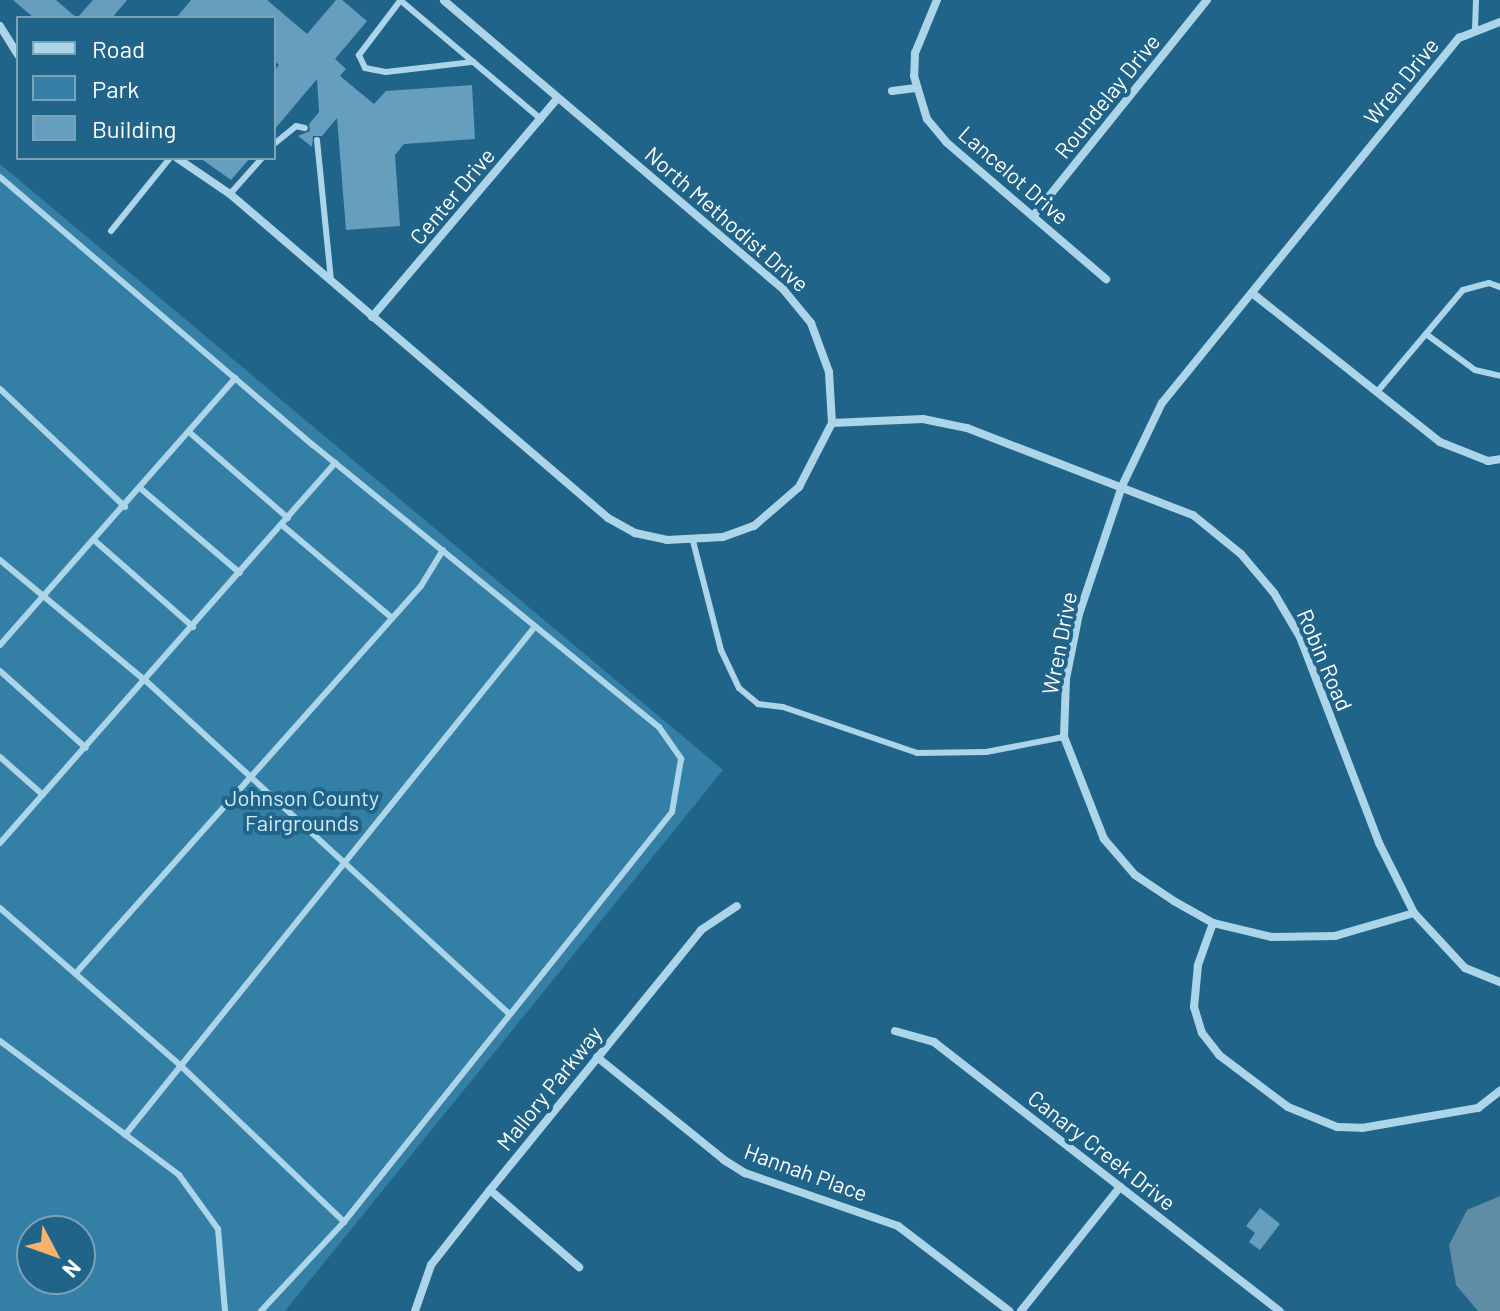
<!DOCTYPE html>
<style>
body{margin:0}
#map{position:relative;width:1500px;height:1311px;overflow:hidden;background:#216489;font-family:Barlow,sans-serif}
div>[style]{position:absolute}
.green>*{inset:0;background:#347fa6}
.water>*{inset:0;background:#608da6}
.building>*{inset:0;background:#669fbd}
.lane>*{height:6px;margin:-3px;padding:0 3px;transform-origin:3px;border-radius:3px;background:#acd5ea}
.street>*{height:8px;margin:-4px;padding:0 4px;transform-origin:4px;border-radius:4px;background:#acd5ea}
span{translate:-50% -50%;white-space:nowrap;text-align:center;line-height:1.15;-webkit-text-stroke:8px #216489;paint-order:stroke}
.street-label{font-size:22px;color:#fff}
.park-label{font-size:22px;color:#d1ebf8}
.legend{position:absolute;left:16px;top:16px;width:260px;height:144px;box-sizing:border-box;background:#216489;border:2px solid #7aa2b8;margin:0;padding:10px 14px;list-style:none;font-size:24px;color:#fff}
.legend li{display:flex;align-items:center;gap:16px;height:40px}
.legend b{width:40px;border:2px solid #7aa2b8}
.north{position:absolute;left:16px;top:1215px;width:80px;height:80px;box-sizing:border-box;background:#216489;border:2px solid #7aa2b8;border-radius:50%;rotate:131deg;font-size:22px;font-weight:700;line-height:32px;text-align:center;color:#fff}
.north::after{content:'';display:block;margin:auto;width:28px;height:36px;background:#f7b36d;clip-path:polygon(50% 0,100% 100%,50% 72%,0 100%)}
</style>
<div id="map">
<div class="green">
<div style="clip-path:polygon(evenodd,0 164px,723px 770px,285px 1311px,0 1311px,0 164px,32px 1231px,80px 1231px,80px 1279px,32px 1279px,32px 1231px)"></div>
</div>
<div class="water">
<div style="clip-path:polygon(1500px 1196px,1500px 1311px,1478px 1311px,1456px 1285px,1449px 1245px,1467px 1210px)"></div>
</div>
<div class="building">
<div style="clip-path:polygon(13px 0,56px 0,77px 18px,34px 18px)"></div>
<div style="clip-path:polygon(93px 0,127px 0,112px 18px,77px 18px)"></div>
<div style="clip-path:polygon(191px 0,267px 0,307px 34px,336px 0,342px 0,367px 21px,335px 59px,346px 69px,340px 76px,374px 104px,386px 91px,472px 85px,475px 139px,404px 144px,395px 155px,400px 226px,346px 230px,337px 118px,322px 136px,313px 136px,312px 147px,298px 136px,310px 131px,309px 124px,319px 112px,317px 79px,274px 130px,274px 71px,279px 65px,274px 60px,274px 18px,176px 18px)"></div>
<div style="clip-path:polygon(200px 158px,250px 158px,231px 180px)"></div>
<div style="clip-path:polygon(1260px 1208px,1280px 1224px,1260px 1250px,1249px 1242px,1255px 1233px,1246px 1226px)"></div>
</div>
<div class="lane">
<div style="left:400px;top:0;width:185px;rotate:40.2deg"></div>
<div style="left:400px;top:1px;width:68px;rotate:127.2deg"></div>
<div style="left:359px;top:55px;width:14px;rotate:65deg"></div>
<div style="left:365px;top:68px;width:21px;rotate:11deg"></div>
<div style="left:386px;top:72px;width:88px;rotate:-6.6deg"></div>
<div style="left:1475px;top:29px;width:29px;rotate:-88deg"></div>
<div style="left:317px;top:140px;width:141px;rotate:84.3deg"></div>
<div style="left:274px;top:144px;width:28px;rotate:-39deg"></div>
<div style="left:296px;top:126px;width:9px;rotate:13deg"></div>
<div style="left:0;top:177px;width:412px;rotate:40.6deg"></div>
<div style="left:313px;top:445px;width:446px;rotate:39.2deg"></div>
<div style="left:659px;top:727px;width:39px;rotate:55deg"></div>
<div style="left:681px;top:759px;width:54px;rotate:99.6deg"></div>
<div style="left:672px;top:812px;width:525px;rotate:128.66deg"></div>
<div style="left:344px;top:1222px;width:122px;rotate:133deg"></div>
<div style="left:230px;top:194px;width:48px;rotate:-48.4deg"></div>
<div style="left:111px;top:231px;width:94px;rotate:-51.1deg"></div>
<div style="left:1426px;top:334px;width:61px;rotate:36.3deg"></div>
<div style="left:1475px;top:370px;width:26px;rotate:13deg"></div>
<div style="left:0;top:389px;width:172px;rotate:43.3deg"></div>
<div style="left:1377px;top:392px;width:133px;rotate:-49.9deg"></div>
<div style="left:1463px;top:290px;width:27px;rotate:-15deg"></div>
<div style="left:1489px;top:283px;width:12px;rotate:20deg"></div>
<div style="left:189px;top:432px;width:131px;rotate:41deg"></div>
<div style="left:140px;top:488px;width:131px;rotate:40.4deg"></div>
<div style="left:282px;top:525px;width:144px;rotate:40.2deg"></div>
<div style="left:94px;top:540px;width:132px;rotate:41.3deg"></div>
<div style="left:693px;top:541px;width:113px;rotate:75.6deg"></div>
<div style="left:721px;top:650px;width:42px;rotate:64.7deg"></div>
<div style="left:739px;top:688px;width:25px;rotate:40deg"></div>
<div style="left:758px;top:704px;width:25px;rotate:7deg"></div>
<div style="left:783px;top:707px;width:142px;rotate:18.9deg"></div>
<div style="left:917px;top:753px;width:69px;rotate:-0.8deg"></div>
<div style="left:986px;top:752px;width:79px;rotate:-10.9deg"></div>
<div style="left:0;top:560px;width:190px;rotate:39.7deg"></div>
<div style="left:146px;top:681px;width:493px;rotate:42.5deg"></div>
<div style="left:0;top:645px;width:356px;rotate:-48.6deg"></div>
<div style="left:0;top:671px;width:115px;rotate:41.8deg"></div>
<div style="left:0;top:757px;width:57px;rotate:41.5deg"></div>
<div style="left:0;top:843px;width:507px;rotate:-48.6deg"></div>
<div style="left:0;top:908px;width:240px;rotate:41.1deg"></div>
<div style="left:181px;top:1066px;width:226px;rotate:43.7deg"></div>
<div style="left:76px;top:973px;width:518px;rotate:-48.28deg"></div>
<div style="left:421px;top:586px;width:42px;rotate:-58.6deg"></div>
<div style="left:0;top:1041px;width:224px;rotate:36.8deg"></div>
<div style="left:179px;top:1175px;width:67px;rotate:54.2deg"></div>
<div style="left:218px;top:1229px;width:82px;rotate:85.1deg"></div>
<div style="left:125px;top:1135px;width:650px;rotate:-51.12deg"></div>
</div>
<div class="street">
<div style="left:937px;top:0;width:57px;rotate:112.5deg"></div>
<div style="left:915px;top:53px;width:23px;rotate:92deg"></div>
<div style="left:914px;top:76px;width:45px;rotate:73.2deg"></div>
<div style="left:927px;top:119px;width:30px;rotate:50deg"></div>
<div style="left:946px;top:142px;width:211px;rotate:40.6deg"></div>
<div style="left:0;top:26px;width:34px;rotate:58deg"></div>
<div style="left:892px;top:91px;width:24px;rotate:-7deg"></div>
<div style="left:177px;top:158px;width:64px;rotate:34.2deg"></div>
<div style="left:230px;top:194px;width:498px;rotate:40.6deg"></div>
<div style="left:608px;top:518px;width:31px;rotate:29deg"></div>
<div style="left:635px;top:533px;width:33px;rotate:12deg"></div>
<div style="left:667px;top:540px;width:56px;rotate:-3.1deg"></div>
<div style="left:723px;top:537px;width:33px;rotate:-20deg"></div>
<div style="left:754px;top:526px;width:60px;rotate:-40.9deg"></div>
<div style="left:799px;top:487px;width:72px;rotate:-62.7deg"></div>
<div style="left:832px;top:423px;width:51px;rotate:-93.4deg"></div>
<div style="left:829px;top:372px;width:52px;rotate:-110.2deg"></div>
<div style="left:811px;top:323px;width:44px;rotate:-129.5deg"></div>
<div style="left:783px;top:289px;width:445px;rotate:-139.6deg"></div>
<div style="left:1034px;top:215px;width:276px;rotate:-51.2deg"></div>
<div style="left:1252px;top:293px;width:240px;rotate:38.4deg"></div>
<div style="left:1440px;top:442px;width:52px;rotate:21.6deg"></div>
<div style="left:1488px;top:461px;width:12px;rotate:-9deg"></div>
<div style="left:372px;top:317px;width:287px;rotate:-49.7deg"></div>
<div style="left:832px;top:423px;width:91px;rotate:-2.5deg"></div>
<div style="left:923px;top:419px;width:45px;rotate:11.6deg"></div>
<div style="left:967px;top:428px;width:242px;rotate:21.1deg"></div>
<div style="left:1193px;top:515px;width:62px;rotate:39.1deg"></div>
<div style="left:1241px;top:554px;width:51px;rotate:49.8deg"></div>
<div style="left:1274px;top:593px;width:51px;rotate:59.4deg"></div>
<div style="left:1300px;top:637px;width:221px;rotate:69deg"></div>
<div style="left:1379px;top:843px;width:78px;rotate:63.4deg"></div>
<div style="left:1414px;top:913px;width:75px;rotate:47.2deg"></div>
<div style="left:1465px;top:968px;width:38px;rotate:22deg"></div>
<div style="left:1414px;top:913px;width:82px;rotate:163.8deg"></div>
<div style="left:1335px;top:936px;width:63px;rotate:179.1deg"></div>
<div style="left:1272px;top:937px;width:61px;rotate:-166.7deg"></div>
<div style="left:1213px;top:923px;width:45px;rotate:-150.6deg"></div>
<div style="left:1174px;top:901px;width:47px;rotate:-146.3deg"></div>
<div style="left:1135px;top:875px;width:48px;rotate:-130.7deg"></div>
<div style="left:1104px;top:839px;width:110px;rotate:-111.4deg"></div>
<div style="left:1064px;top:737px;width:58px;rotate:-88deg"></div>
<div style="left:1066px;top:679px;width:66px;rotate:-78.7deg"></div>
<div style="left:1079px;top:614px;width:135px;rotate:-71.4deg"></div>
<div style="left:1122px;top:486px;width:92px;rotate:-64.3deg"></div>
<div style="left:1162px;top:403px;width:471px;rotate:-50.9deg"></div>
<div style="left:1459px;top:38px;width:44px;rotate:-21.3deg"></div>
<div style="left:1213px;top:923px;width:45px;rotate:109.7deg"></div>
<div style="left:1198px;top:965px;width:42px;rotate:95.4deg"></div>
<div style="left:1194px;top:1007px;width:27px;rotate:73deg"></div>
<div style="left:1202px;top:1033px;width:28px;rotate:52deg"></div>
<div style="left:1219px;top:1055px;width:86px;rotate:37deg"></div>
<div style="left:1288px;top:1107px;width:53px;rotate:22.2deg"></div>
<div style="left:1337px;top:1127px;width:25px;rotate:2deg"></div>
<div style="left:1362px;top:1128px;width:118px;rotate:-9.8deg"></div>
<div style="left:1478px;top:1108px;width:28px;rotate:-38deg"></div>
<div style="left:895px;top:1031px;width:41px;rotate:15.8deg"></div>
<div style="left:934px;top:1042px;width:438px;rotate:37.9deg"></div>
<div style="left:597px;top:1057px;width:164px;rotate:39deg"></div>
<div style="left:724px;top:1160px;width:25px;rotate:32deg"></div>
<div style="left:745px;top:1173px;width:162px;rotate:19.1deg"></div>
<div style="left:898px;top:1226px;width:140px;rotate:37.4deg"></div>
<div style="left:490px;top:1190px;width:118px;rotate:40.9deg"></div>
<div style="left:415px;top:1311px;width:49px;rotate:-70.8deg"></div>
<div style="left:431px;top:1265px;width:95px;rotate:-51.8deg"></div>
<div style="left:490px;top:1190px;width:335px;rotate:-50.9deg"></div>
<div style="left:701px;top:930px;width:43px;rotate:-33.7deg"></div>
<div style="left:1021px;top:1311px;width:159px;rotate:-51.4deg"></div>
</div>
<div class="street-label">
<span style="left:1401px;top:81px;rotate:-51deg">Wren Drive</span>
<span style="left:1107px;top:96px;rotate:-51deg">Roundelay Drive</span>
<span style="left:1014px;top:175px;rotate:41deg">Lancelot Drive</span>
<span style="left:452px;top:196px;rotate:-50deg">Center Drive</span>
<span style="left:727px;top:219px;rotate:41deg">North Methodist Drive</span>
<span style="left:1059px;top:643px;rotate:-79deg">Wren Drive</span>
<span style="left:1325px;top:660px;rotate:67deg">Robin Road</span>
<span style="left:549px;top:1088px;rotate:-51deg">Mallory Parkway</span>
<span style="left:1102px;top:1150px;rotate:38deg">Canary Creek Drive</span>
<span style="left:806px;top:1172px;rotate:20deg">Hannah Place</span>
</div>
<div class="park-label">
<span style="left:302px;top:810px">Johnson County<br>Fairgrounds</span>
</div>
<ul class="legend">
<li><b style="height:10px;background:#acd5ea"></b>Road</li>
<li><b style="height:22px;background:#347fa6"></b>Park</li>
<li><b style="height:22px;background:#669fbd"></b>Building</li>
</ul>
<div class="north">N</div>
</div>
